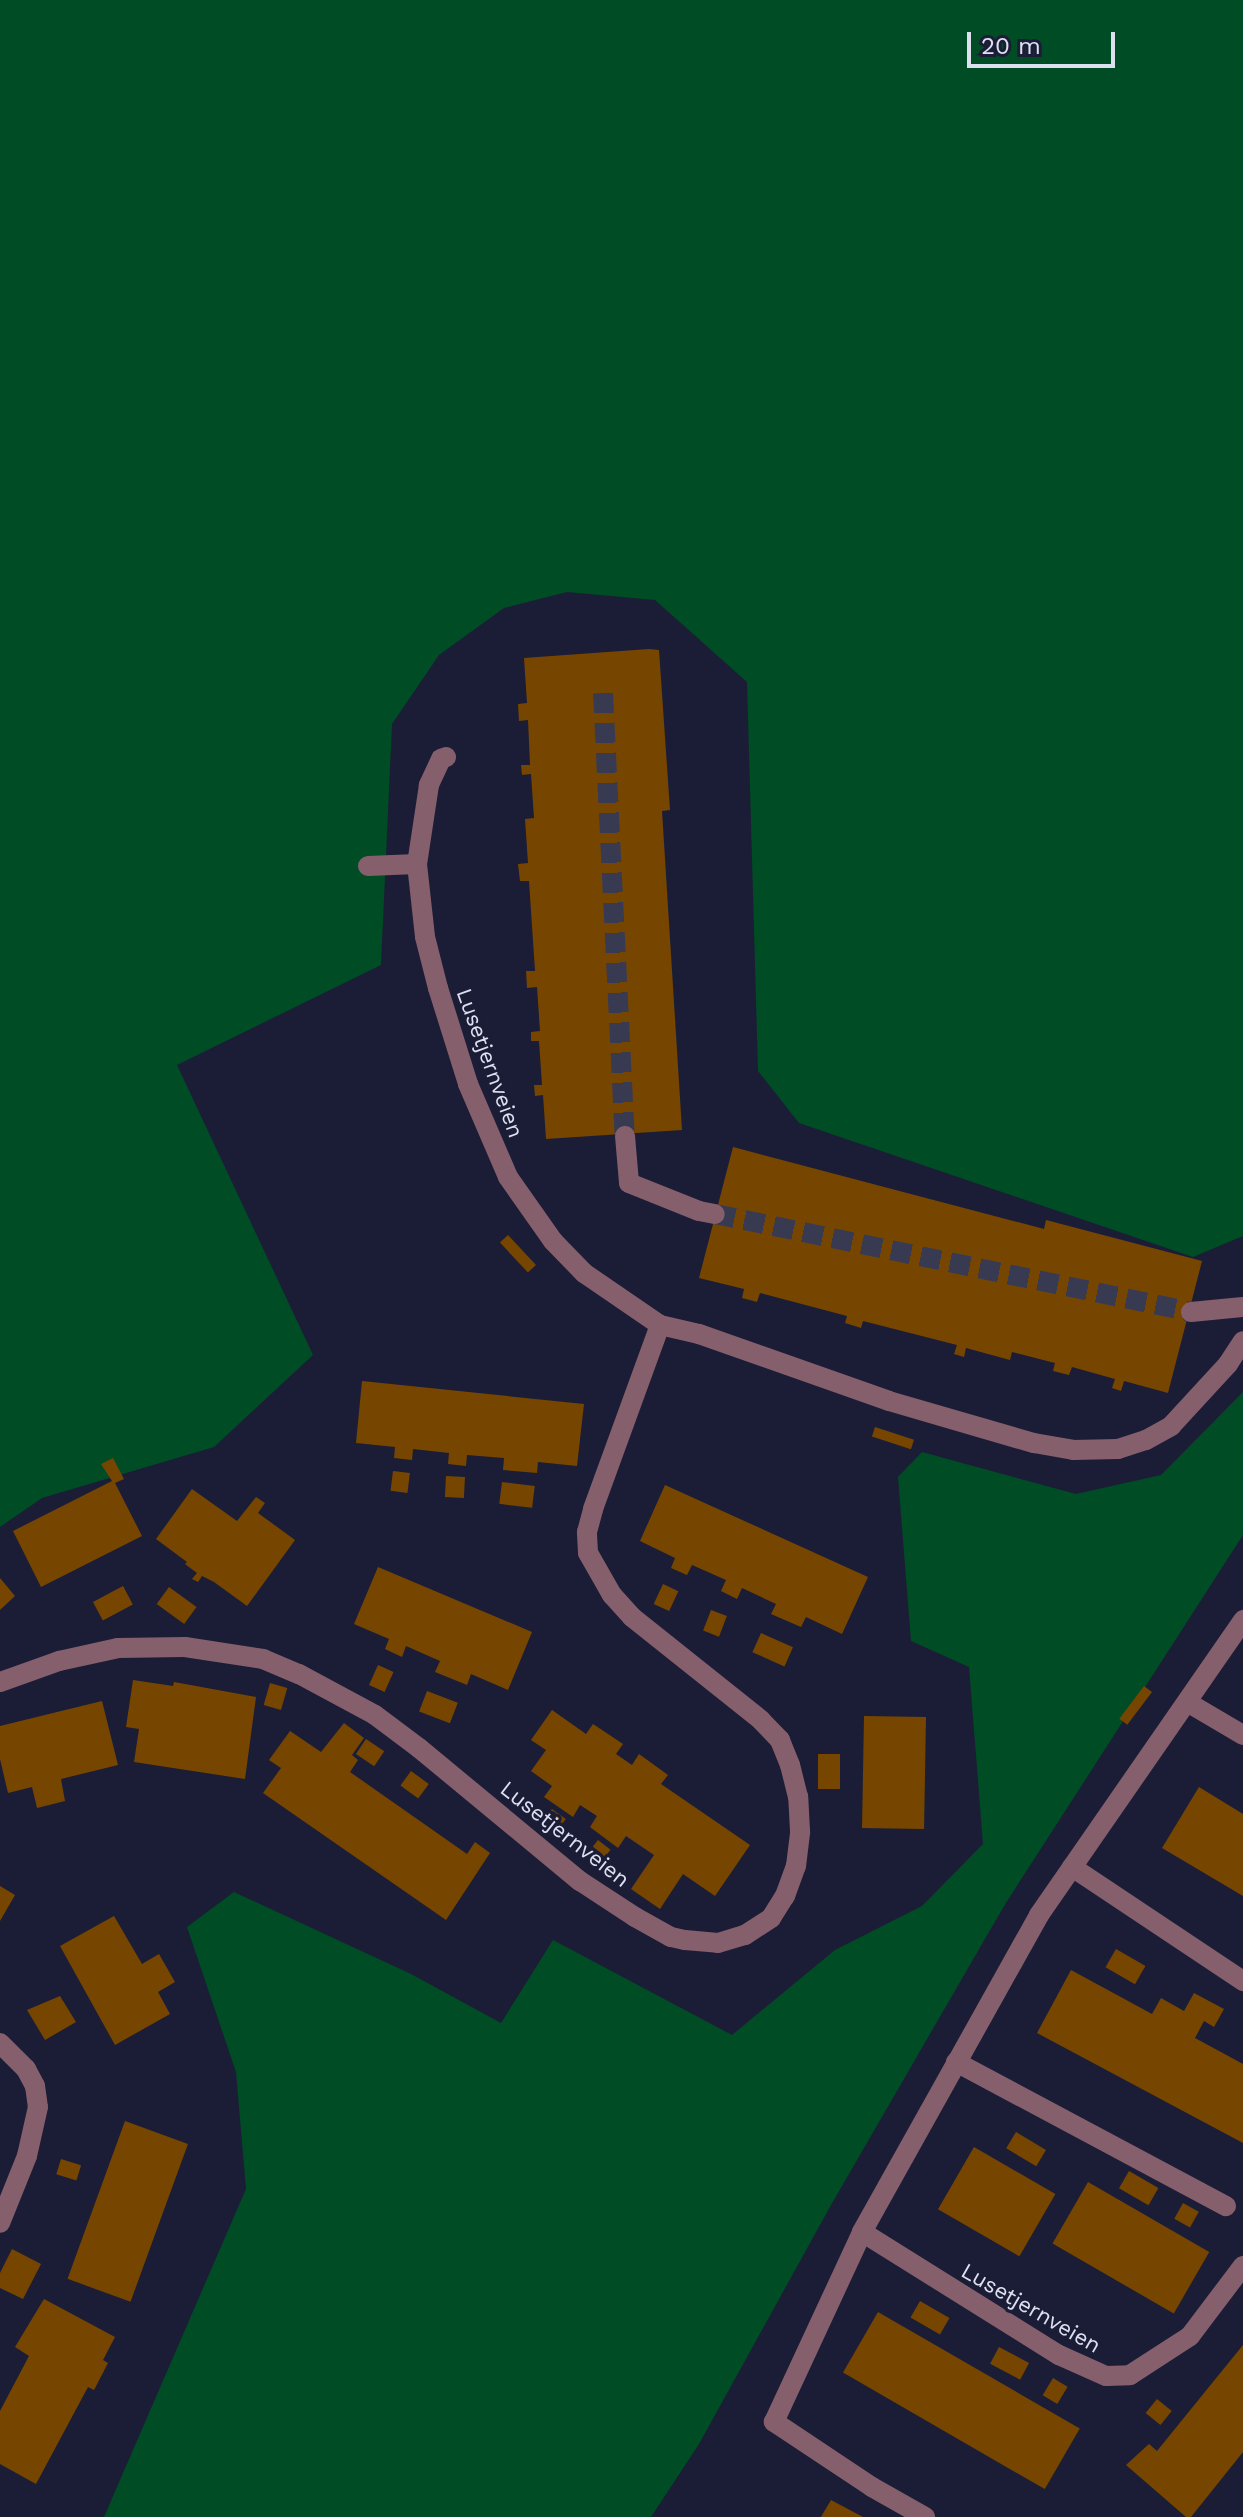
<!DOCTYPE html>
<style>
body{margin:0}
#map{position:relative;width:1243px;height:2517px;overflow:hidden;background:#1b1d36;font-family:"Work Sans",sans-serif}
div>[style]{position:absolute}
.green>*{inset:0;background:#004c25}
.building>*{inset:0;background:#764600;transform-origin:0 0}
.minor-tunnel>*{height:20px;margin-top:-10px;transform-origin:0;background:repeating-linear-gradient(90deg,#383a52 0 20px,transparent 0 30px)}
.minor>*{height:20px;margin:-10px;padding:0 10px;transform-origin:10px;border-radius:10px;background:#865f6d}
span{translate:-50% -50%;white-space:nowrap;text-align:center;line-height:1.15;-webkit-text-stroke:7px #1b1d36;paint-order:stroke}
.street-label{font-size:22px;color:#dde0f1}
.scale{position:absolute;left:967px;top:32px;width:148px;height:36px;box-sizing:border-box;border:4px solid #dde0f1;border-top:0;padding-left:10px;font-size:24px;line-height:28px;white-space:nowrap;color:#dde0f1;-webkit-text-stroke:6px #1b1d36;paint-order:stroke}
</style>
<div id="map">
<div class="green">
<div style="clip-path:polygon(0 0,1243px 0,1243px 1236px,1193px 1257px,799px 1123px,758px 1071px,747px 682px,655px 600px,567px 592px,504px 608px,439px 655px,392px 724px,381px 965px,177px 1065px,313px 1355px,214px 1447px,42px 1498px,0 1527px)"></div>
<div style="clip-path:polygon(1243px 1392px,1243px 1535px,1004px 1906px,831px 2205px,699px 2444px,651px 2517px,104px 2517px,246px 2189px,236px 2072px,187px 1927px,234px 1892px,411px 1974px,501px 2023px,553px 1940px,732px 2035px,835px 1950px,922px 1906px,983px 1844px,969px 1667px,911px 1641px,898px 1477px,922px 1452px,1076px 1494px,1161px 1475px)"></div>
</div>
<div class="building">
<div style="clip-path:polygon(649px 649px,659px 650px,670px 810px,662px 811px,682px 1130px,546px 1139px,543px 1095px,535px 1096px,534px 1085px,542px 1085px,539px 1041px,531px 1041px,531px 1032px,540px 1031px,537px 987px,527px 988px,526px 971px,535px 971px,529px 881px,520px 881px,518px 864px,528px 863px,525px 819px,534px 818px,531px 774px,522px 775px,521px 765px,530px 765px,528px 720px,519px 721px,518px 704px,527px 703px,524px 658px)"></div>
<div style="clip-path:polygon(733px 1147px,1044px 1229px,1046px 1220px,1202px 1261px,1168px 1393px,1124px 1381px,1121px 1391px,1112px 1388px,1115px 1379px,1072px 1367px,1069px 1375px,1053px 1371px,1055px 1363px,1012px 1352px,1010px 1360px,966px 1348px,964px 1357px,954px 1354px,957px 1345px,863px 1321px,861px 1328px,845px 1323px,847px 1316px,760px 1293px,757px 1302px,742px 1298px,744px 1289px,699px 1278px)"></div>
<div style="left:508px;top:1235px;width:41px;height:11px;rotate:47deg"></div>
<div style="clip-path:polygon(362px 1381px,584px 1404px,577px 1466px,538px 1462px,537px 1473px,503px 1470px,504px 1458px,467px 1455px,466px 1466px,448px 1464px,449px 1453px,413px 1449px,412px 1460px,394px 1458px,395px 1447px,356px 1443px)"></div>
<div style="left:875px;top:1427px;width:41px;height:10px;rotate:18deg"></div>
<div style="clip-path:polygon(113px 1458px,124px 1479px,115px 1483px,142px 1536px,41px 1587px,13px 1531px,112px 1481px,101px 1464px)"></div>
<div style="left:393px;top:1471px;width:17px;height:20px;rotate:7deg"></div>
<div style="left:446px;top:1476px;width:19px;height:21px;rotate:3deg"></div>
<div style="left:502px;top:1482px;width:33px;height:22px;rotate:7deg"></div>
<div style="clip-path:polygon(665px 1485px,868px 1577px,842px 1634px,806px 1617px,801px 1627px,771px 1614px,776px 1604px,742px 1588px,737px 1599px,721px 1591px,726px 1580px,692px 1565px,687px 1575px,671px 1568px,675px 1558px,640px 1541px)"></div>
<div style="clip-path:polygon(192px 1489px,237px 1521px,256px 1497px,265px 1503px,258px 1513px,295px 1540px,247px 1606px,214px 1582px,202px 1576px,198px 1582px,192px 1579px,197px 1573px,185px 1564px,187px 1562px,156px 1539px)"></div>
<div style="clip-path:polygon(378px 1567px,532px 1632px,508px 1690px,471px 1674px,467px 1685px,435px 1672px,440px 1661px,406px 1646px,402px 1657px,385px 1649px,389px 1639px,354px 1624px)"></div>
<div style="clip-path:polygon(0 1578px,15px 1596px,0 1610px)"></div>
<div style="left:663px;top:1584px;width:17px;height:22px;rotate:25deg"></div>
<div style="left:123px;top:1586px;width:21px;height:34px;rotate:62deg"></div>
<div style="left:169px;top:1587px;width:34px;height:21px;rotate:36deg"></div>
<div style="left:711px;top:1610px;width:17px;height:22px;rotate:21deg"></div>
<div style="left:761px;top:1633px;width:35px;height:21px;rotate:24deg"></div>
<div style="left:378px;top:1665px;width:17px;height:22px;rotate:24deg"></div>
<div style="clip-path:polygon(133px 1680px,173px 1686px,174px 1682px,256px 1697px,245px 1779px,134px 1762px,139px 1729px,126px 1727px)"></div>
<div style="left:270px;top:1683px;width:18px;height:23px;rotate:16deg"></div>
<div style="left:1144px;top:1686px;width:10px;height:41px;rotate:37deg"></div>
<div style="left:427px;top:1691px;width:33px;height:22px;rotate:21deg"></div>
<div style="clip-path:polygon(102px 1701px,118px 1765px,61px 1779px,65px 1801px,37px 1808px,32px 1787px,8px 1793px,0 1759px,0 1726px)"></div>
<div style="clip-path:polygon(552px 1710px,586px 1734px,593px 1724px,623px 1744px,616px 1754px,632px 1765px,639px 1754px,668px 1775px,661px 1784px,750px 1845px,715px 1896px,683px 1874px,660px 1909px,631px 1889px,654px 1855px,626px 1836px,618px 1848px,590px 1827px,597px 1816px,580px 1805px,573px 1817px,544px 1797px,552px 1786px,531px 1771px,546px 1750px,531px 1740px)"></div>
<div style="left:864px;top:1716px;width:62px;height:112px;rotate:1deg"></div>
<div style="clip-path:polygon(344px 1723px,364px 1738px,352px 1755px,358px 1760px,350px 1772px,467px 1854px,475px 1842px,490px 1853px,446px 1920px,263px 1793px,281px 1768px,269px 1760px,290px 1731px,321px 1752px)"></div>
<div style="left:366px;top:1739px;width:22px;height:18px;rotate:34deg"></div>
<div style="left:818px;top:1754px;width:22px;height:35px"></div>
<div style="left:411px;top:1771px;width:22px;height:18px;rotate:36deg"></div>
<div style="clip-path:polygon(1199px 1787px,1243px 1814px,1243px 1896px,1162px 1848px)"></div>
<div style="left:552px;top:1809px;width:17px;height:22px;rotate:36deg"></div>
<div style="left:598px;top:1840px;width:16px;height:22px;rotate:38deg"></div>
<div style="clip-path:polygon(0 1886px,15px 1895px,0 1921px)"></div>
<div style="clip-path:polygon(114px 1916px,142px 1964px,159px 1954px,175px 1982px,158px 1992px,170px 2014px,115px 2045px,60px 1946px)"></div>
<div style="left:1116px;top:1949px;width:34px;height:21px;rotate:30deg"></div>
<div style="clip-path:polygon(1071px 1970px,1152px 2014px,1161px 1998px,1184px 2011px,1194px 1993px,1224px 2009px,1214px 2027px,1204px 2021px,1195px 2038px,1243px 2064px,1243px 2143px,1037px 2033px)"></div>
<div style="clip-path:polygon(60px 1996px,76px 2022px,45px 2040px,27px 2010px)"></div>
<div style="left:125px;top:2121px;width:67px;height:168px;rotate:20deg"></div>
<div style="left:1016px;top:2132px;width:35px;height:19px;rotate:31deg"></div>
<div style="left:974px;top:2147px;width:94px;height:72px;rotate:30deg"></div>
<div style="left:61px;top:2159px;width:21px;height:16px;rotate:17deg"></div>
<div style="left:1129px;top:2171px;width:34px;height:20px;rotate:30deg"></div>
<div style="left:1088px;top:2182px;width:140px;height:71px;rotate:30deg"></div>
<div style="left:1183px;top:2203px;width:18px;height:18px;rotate:29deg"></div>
<div style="clip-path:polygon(12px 2249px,41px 2264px,23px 2299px,0 2288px,0 2273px)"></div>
<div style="clip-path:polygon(44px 2299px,115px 2337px,103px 2360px,108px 2363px,94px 2390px,88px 2387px,36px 2484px,0 2464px,0 2411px,29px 2356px,15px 2347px)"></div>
<div style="left:920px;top:2301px;width:34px;height:19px;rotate:30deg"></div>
<div style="left:878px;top:2312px;width:233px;height:70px;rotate:30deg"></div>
<div style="clip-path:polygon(1243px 2345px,1243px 2452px,1191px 2517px,1186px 2517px,1126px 2465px,1149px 2444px,1157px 2451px)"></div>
<div style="left:999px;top:2347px;width:34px;height:19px;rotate:28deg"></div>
<div style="left:1053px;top:2378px;width:17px;height:20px;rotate:31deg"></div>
<div style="left:1157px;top:2399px;width:19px;height:18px;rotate:39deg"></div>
<div style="clip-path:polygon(831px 2500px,863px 2517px,821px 2517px)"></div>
</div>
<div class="minor-tunnel">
<div style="left:603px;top:693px;width:444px;rotate:87.2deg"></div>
<div style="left:715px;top:1214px;width:486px;rotate:11.6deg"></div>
</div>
<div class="minor">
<div style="left:446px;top:757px;width:5px;rotate:158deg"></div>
<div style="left:441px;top:759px;width:29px;rotate:115deg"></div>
<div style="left:429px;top:785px;width:80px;rotate:98.6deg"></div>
<div style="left:417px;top:864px;width:73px;rotate:83.7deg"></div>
<div style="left:425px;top:937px;width:53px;rotate:75.7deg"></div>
<div style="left:438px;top:988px;width:101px;rotate:72.6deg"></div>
<div style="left:468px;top:1084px;width:101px;rotate:66.7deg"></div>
<div style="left:508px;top:1177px;width:78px;rotate:54.9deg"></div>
<div style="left:553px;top:1241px;width:45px;rotate:45.9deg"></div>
<div style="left:584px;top:1273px;width:92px;rotate:34.4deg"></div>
<div style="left:660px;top:1325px;width:40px;rotate:13deg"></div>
<div style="left:699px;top:1334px;width:201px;rotate:19.4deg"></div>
<div style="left:889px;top:1401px;width:151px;rotate:16.2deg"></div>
<div style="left:1034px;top:1443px;width:40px;rotate:10deg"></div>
<div style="left:1073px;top:1450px;width:45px;rotate:-1.3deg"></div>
<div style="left:1118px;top:1449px;width:29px;rotate:-18deg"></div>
<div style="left:1146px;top:1440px;width:29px;rotate:-29deg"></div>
<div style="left:1171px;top:1426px;width:84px;rotate:-47.4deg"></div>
<div style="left:1228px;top:1364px;width:27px;rotate:-57deg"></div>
<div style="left:368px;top:866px;width:49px;rotate:-2.3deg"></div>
<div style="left:625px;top:1136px;width:47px;rotate:85.1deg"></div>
<div style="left:629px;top:1183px;width:75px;rotate:21.8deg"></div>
<div style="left:699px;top:1211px;width:16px;rotate:11deg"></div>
<div style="left:1191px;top:1312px;width:52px;rotate:-5.5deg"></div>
<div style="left:0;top:1682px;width:63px;rotate:-19.6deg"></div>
<div style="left:59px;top:1661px;width:60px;rotate:-12.4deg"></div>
<div style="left:118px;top:1648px;width:67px;rotate:-0.9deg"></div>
<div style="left:185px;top:1647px;width:79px;rotate:8.7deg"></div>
<div style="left:263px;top:1659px;width:39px;rotate:23deg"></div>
<div style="left:299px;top:1674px;width:86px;rotate:28.3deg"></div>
<div style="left:375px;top:1715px;width:55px;rotate:36.9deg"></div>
<div style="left:419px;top:1748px;width:209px;rotate:39.6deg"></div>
<div style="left:580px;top:1881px;width:66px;rotate:33.2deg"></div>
<div style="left:635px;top:1917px;width:41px;rotate:29.1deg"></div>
<div style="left:671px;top:1937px;width:14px;rotate:12deg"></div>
<div style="left:685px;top:1940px;width:33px;rotate:5deg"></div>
<div style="left:718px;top:1943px;width:28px;rotate:-17deg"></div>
<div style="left:745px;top:1935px;width:31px;rotate:-33deg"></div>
<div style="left:771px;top:1918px;width:26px;rotate:-58deg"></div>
<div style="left:785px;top:1896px;width:32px;rotate:-70deg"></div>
<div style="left:796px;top:1866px;width:35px;rotate:-83deg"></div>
<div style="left:800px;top:1831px;width:34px;rotate:-93deg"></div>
<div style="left:798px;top:1797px;width:33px;rotate:-104deg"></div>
<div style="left:790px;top:1765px;width:27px;rotate:-112deg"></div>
<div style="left:780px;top:1740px;width:28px;rotate:-134deg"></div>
<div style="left:761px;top:1720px;width:165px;rotate:-141.4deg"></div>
<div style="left:632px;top:1617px;width:30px;rotate:-132deg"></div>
<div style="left:612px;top:1595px;width:48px;rotate:-119.7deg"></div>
<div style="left:588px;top:1553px;width:21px;rotate:-93deg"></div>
<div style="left:587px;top:1532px;width:24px;rotate:-75deg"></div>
<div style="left:593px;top:1509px;width:196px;rotate:-70deg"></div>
<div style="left:1187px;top:1702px;width:65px;rotate:30.5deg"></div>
<div style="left:1072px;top:1867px;width:206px;rotate:33.7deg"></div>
<div style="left:0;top:2043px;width:37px;rotate:45deg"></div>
<div style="left:26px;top:2069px;width:19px;rotate:62deg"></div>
<div style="left:35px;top:2086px;width:21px;rotate:82deg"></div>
<div style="left:38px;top:2107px;width:50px;rotate:102.7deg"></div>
<div style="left:27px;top:2156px;width:72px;rotate:111.9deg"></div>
<div style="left:956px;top:2062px;width:306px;rotate:28.1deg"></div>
<div style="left:862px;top:2232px;width:232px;rotate:32deg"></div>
<div style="left:1059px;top:2355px;width:51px;rotate:24.1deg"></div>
<div style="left:1106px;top:2376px;width:24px;rotate:-2deg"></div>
<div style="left:1130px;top:2375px;width:72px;rotate:-33deg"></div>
<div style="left:1190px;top:2336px;width:88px;rotate:-52.9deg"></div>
<div style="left:925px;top:2517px;width:61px;rotate:-150.5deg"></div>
<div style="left:872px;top:2487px;width:118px;rotate:-146.4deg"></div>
<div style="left:774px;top:2422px;width:209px;rotate:-65.1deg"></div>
<div style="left:862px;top:2232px;width:363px;rotate:-60.8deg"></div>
<div style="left:1039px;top:1915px;width:359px;rotate:-55.3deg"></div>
</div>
<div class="street-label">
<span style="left:490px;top:1063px;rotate:70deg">Lusetjernveien</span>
<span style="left:565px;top:1834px;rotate:38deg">Lusetjernveien</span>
<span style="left:1031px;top:2308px;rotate:30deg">Lusetjernveien</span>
</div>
<div class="scale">20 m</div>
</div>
